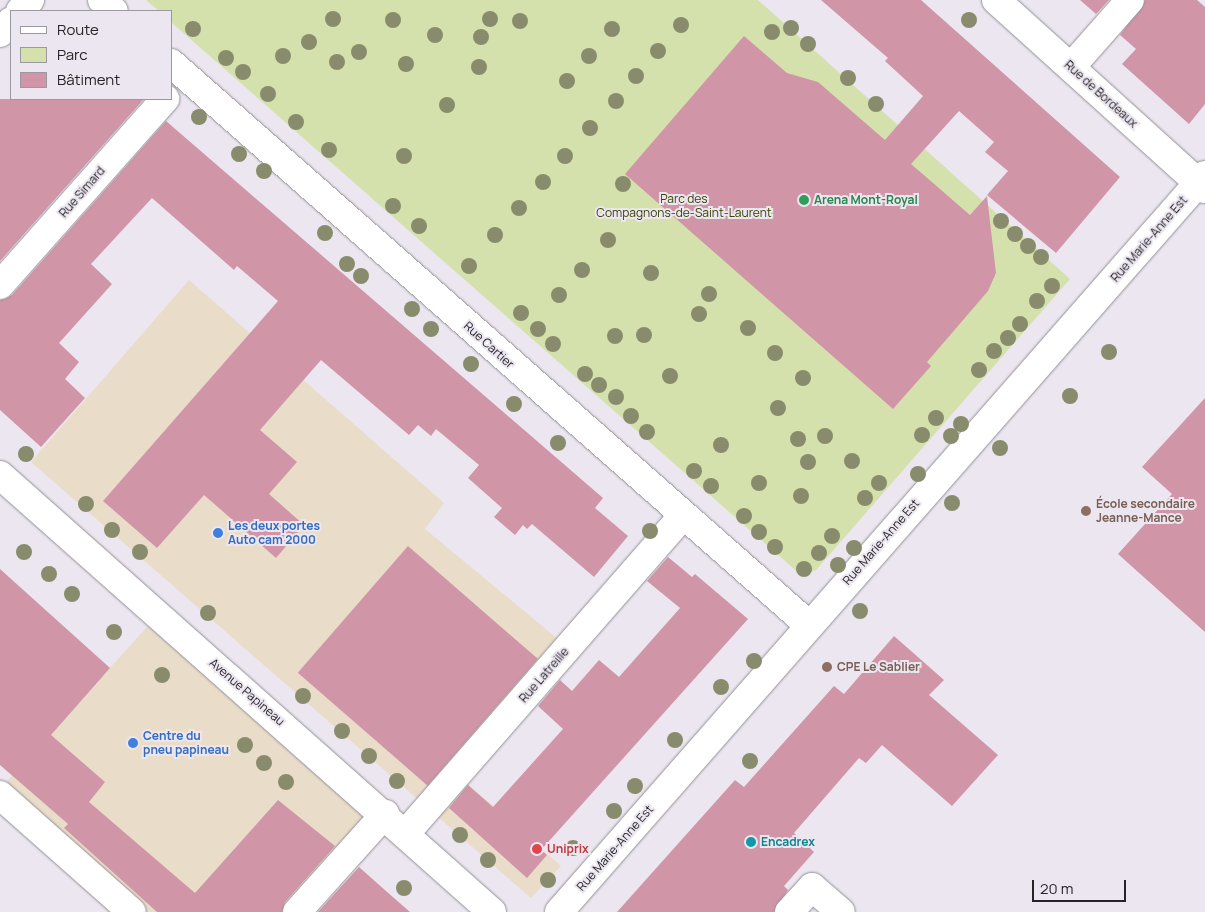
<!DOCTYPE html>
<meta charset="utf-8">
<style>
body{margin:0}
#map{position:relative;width:1205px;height:912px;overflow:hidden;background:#ebe6ef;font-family:Manrope,sans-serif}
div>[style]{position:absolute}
.commercial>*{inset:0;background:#e9ddc9}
.green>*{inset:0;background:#d5e1ac}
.building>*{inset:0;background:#d195a8;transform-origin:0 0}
.roads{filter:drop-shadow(0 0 1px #948f97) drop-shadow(0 0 1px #948f97)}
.minor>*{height:28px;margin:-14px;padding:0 14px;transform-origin:14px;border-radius:14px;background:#fff}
.major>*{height:28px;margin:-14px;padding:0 14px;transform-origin:14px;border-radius:14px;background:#fff}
.trees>*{width:16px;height:16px;margin:-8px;border-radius:50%;background:#898c6c}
.dots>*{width:14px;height:14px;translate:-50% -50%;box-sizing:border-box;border:2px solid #ebe6ef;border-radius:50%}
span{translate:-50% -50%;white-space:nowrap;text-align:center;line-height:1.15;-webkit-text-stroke:4px #ebe6ef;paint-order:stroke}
.street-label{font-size:12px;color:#262427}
.park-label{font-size:12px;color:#394300}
.leisure-label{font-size:12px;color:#27864d;font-weight:700}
.left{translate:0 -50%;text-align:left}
.education-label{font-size:12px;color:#785e54;font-weight:700}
.shop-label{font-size:12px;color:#366cbe;font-weight:700}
.culture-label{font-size:12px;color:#0d838f;font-weight:700}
.health-label{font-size:12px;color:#be3a42;font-weight:700}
.legend{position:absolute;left:10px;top:10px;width:162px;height:90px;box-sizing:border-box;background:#ebe6ef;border:1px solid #9c989f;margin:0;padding:6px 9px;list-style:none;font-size:15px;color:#262427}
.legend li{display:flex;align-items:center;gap:10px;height:25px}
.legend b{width:25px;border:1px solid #9c989f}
.scale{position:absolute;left:1032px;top:880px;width:94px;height:22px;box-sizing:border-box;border:2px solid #262427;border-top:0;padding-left:6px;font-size:15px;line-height:18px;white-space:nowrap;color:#262427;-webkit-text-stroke:4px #ebe6ef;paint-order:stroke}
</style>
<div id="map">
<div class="commercial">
<div style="clip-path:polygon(189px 280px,444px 503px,425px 529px,571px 650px,461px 778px,561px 866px,531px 898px,31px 462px)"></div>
<div style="clip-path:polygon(157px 616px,385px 814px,296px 912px,132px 912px,0 789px)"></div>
</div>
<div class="green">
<div style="clip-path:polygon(146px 0,758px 0,1070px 279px,816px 570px,801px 575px,171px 22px,171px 11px,159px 11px)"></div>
</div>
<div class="building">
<div style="clip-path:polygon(821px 0,921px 0,1120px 177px,1056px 253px,987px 195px,1008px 171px,985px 152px,994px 142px,959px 111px,911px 164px,970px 215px,987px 196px,996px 273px,988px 291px,927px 362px,931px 366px,893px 409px,625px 174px,744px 36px,787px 73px,818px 82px,885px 140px,923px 96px,885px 61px,888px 58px)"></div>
<div style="clip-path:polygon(1080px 0,1109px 0,1096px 14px)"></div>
<div style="clip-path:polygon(1145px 0,1197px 0,1205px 7px,1205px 104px,1189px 124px,1122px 64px,1136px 49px,1120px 35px)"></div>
<div style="clip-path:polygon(0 99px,143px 100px,0 261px)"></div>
<div style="clip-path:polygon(166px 121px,603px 498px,595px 508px,628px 536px,594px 577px,532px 524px,527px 529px,523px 525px,515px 535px,494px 517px,502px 508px,468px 478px,479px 465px,436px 429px,431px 436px,418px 425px,409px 435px,321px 360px,260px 430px,297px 462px,269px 494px,304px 525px,276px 558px,204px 495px,157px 548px,103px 501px,278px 301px,237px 266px,234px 270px,152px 198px,91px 264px,112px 284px,59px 343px,79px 362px,65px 379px,85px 398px,41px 447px,0 410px,0 300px,12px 295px)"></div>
<div style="clip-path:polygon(1205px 398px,1205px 632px,1118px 554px,1172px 494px,1142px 467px)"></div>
<div style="left:408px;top:546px;width:172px;height:168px;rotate:41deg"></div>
<div style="clip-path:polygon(668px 557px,692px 577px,695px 574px,748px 619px,541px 850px,547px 855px,527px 878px,449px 808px,468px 785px,493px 807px,563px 729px,538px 706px,560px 680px,572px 691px,599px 660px,619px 677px,680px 608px,647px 581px)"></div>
<div style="clip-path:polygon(0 569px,110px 668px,51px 735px,105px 782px,89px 802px,195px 893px,278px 800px,335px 846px,285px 902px,282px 912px,157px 912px,64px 828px,68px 824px,0 765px)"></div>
<div style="clip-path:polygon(894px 636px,944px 680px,929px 695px,998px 755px,952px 806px,882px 745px,866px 763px,859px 758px,794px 833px,814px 852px,784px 886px,788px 890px,774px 912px,617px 912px,735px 780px,744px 787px,834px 686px,844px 694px)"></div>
<div style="clip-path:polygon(359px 867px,386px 891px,410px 912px,318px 912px)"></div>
</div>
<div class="roads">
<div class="minor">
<div style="left:102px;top:0;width:16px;rotate:43deg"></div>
<div style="left:996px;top:0;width:282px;rotate:42.1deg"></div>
<div style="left:171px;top:63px;width:850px;rotate:41.38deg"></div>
<div style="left:1071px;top:67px;width:89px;rotate:-48.6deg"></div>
<div style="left:0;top:285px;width:249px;rotate:-48.4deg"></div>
<div style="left:0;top:795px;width:176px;rotate:41.6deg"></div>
<div style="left:406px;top:833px;width:420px;rotate:-48.9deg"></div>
<div style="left:297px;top:912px;width:132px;rotate:-48.1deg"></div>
<div style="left:559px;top:912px;width:980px;rotate:-48.76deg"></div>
<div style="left:789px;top:912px;width:34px;rotate:-47deg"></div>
<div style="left:812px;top:887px;width:38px;rotate:41deg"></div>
</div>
<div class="major">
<div style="left:20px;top:11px;width:15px;rotate:-48deg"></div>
<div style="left:0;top:33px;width:16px;rotate:-47deg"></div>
<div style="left:0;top:475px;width:658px;rotate:41.61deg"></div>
</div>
</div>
<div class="trees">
<div style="left:333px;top:19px"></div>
<div style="left:490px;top:19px"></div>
<div style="left:393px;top:20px"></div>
<div style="left:969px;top:20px"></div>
<div style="left:520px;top:21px"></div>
<div style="left:681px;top:25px"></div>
<div style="left:791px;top:28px"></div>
<div style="left:193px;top:29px"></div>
<div style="left:612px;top:29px"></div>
<div style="left:772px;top:32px"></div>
<div style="left:435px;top:35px"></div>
<div style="left:481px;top:37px"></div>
<div style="left:309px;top:42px"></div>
<div style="left:808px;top:44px"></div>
<div style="left:658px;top:51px"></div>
<div style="left:359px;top:52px"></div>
<div style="left:283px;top:56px"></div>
<div style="left:589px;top:56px"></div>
<div style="left:226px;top:58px"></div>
<div style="left:337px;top:62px"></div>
<div style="left:406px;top:64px"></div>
<div style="left:479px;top:67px"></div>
<div style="left:243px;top:72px"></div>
<div style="left:636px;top:76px"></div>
<div style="left:848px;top:78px"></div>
<div style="left:567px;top:81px"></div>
<div style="left:268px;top:94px"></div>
<div style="left:616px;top:101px"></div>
<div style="left:876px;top:104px"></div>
<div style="left:447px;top:105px"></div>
<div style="left:199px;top:117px"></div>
<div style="left:296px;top:122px"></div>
<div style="left:590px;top:128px"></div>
<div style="left:329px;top:150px"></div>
<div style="left:239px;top:154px"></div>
<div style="left:404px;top:156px"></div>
<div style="left:565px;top:156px"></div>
<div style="left:264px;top:171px"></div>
<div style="left:543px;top:182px"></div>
<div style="left:623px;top:184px"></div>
<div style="left:393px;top:206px"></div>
<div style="left:519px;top:208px"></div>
<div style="left:1001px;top:221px"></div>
<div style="left:419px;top:226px"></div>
<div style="left:325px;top:233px"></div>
<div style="left:1015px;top:234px"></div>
<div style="left:495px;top:235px"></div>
<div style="left:608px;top:240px"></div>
<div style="left:1028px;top:246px"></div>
<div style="left:1041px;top:257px"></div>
<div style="left:347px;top:264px"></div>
<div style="left:469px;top:266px"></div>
<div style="left:582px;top:270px"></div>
<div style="left:651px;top:273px"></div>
<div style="left:361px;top:276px"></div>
<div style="left:1052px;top:286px"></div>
<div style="left:709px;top:294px"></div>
<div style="left:559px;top:295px"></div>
<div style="left:1037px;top:301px"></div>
<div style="left:412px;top:309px"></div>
<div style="left:521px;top:313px"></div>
<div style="left:699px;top:314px"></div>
<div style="left:1020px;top:324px"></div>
<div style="left:748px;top:328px"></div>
<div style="left:431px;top:329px"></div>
<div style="left:538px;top:329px"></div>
<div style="left:644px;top:335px"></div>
<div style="left:615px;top:336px"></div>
<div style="left:1008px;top:338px"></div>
<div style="left:553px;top:344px"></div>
<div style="left:994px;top:351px"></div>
<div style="left:1109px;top:352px"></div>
<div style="left:775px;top:353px"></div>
<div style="left:471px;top:364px"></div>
<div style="left:979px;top:370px"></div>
<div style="left:585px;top:374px"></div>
<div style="left:670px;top:376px"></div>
<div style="left:803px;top:378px"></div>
<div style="left:599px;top:385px"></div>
<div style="left:1070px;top:396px"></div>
<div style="left:616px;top:397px"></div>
<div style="left:514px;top:404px"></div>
<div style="left:778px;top:408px"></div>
<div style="left:631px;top:416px"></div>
<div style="left:936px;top:418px"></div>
<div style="left:961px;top:424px"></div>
<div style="left:647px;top:432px"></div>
<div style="left:922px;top:435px"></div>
<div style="left:825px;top:436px"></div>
<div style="left:951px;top:436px"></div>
<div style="left:798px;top:439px"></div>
<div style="left:558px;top:443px"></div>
<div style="left:721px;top:445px"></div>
<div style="left:1000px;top:448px"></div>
<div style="left:26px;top:454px"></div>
<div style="left:852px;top:461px"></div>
<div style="left:808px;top:462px"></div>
<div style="left:694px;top:471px"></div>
<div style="left:918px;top:474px"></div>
<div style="left:759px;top:483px"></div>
<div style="left:879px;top:483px"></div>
<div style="left:711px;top:486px"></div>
<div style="left:801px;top:496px"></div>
<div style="left:865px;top:498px"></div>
<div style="left:952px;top:503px"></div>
<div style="left:86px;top:504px"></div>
<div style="left:744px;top:516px"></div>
<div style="left:112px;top:530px"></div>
<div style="left:650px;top:531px"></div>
<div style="left:759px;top:532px"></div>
<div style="left:832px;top:536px"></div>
<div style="left:775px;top:547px"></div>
<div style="left:854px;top:548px"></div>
<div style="left:24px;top:552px"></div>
<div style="left:140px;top:552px"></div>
<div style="left:819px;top:553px"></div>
<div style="left:838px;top:565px"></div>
<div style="left:804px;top:569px"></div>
<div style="left:49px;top:574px"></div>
<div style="left:72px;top:594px"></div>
<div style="left:860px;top:611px"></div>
<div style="left:208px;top:613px"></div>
<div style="left:114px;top:632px"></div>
<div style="left:754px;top:661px"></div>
<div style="left:162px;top:675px"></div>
<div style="left:721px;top:687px"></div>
<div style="left:303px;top:696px"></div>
<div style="left:342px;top:731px"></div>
<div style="left:675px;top:740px"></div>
<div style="left:245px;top:745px"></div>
<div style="left:369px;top:756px"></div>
<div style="left:750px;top:761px"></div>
<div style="left:264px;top:763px"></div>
<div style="left:397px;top:781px"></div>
<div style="left:286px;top:782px"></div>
<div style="left:635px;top:786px"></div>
<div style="left:614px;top:811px"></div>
<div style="left:460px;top:835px"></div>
<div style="left:573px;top:848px"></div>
<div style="left:488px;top:860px"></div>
<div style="left:548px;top:880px"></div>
<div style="left:404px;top:888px"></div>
</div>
<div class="dots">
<div style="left:804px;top:200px;background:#2e9e5b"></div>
<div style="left:1086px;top:511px;background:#8d6e63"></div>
<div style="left:218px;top:533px;background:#3f7fe0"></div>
<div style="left:827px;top:667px;background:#8d6e63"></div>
<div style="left:133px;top:743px;background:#3f7fe0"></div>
<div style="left:751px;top:842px;background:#0f9aa8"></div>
<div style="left:537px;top:849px;background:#e0444e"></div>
</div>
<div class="street-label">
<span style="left:1101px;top:94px;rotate:42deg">Rue de Bordeaux</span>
<span style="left:82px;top:192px;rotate:-49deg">Rue Simard</span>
<span style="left:1149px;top:239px;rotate:-49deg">Rue Marie-Anne Est</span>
<span style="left:489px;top:345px;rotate:42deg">Rue Cartier</span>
<span style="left:881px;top:542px;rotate:-49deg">Rue Marie-Anne Est</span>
<span style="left:544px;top:675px;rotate:-49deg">Rue Latreille</span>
<span style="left:247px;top:692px;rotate:41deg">Avenue Papineau</span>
<span style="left:615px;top:848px;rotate:-49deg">Rue Marie-Anne Est</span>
</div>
<div class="park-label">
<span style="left:684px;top:206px">Parc des<br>Compagnons-de-Saint-Laurent</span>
</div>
<div class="leisure-label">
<span class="left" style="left:814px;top:200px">Arena Mont-Royal</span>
</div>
<div class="education-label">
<span class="left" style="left:1096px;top:511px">École secondaire<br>Jeanne-Mance</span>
<span class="left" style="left:837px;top:667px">CPE Le Sablier</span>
</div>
<div class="shop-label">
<span class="left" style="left:228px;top:533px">Les deux portes<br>Auto cam 2000</span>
<span class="left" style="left:143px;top:743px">Centre du<br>pneu papineau</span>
</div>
<div class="culture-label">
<span class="left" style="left:761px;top:842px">Encadrex</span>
</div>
<div class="health-label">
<span class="left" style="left:547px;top:849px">Uniprix</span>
</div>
<ul class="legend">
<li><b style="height:6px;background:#fff"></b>Route</li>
<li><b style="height:14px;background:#d5e1ac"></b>Parc</li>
<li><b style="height:14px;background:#d195a8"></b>Bâtiment</li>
</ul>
<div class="scale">20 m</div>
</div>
